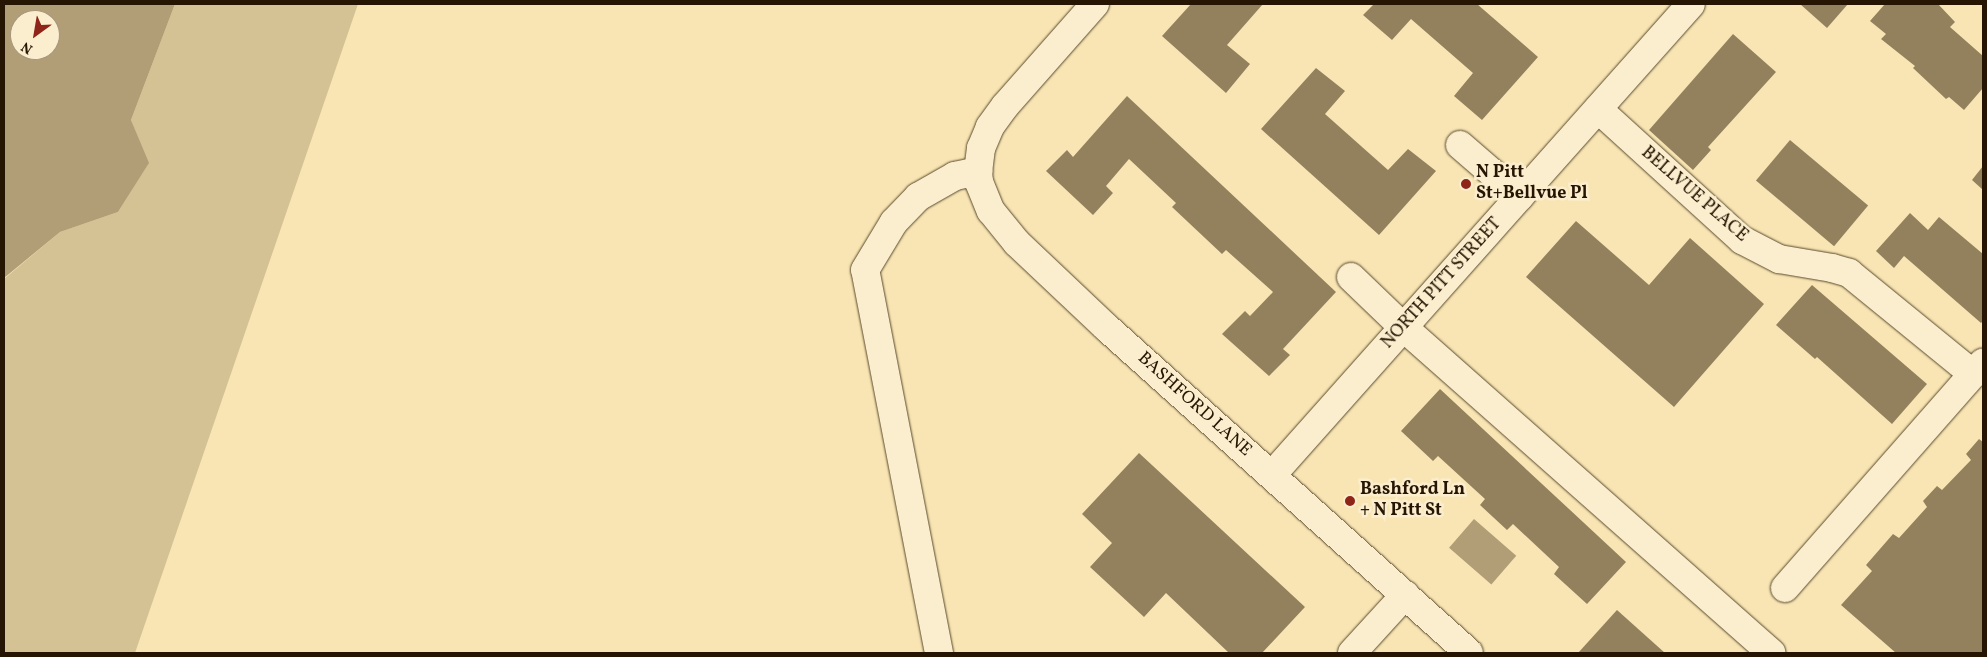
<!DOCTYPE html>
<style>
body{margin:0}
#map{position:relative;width:1987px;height:657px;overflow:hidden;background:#f8e5b3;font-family:Vollkorn,serif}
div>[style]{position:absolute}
.green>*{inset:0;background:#d4c295}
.water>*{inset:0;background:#b19e77;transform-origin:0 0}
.building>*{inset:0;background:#93815e;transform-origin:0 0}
.roads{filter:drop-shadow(0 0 1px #5a492e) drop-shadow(0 0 1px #5a492e)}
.minor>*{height:28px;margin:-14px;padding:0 14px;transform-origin:14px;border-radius:14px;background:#faeece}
.dots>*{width:14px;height:14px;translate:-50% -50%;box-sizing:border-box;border:2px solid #faeece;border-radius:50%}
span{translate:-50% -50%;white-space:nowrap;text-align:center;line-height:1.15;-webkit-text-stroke:5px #faeece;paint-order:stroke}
.poi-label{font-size:18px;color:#261502;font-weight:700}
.left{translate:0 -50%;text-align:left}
.street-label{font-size:18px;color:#261502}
.frame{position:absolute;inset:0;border:5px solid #261502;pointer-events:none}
.north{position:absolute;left:10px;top:10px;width:50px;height:50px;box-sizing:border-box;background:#faeece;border:1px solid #a5977c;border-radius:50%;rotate:212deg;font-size:14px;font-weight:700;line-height:20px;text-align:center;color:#261502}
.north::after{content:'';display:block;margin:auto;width:18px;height:22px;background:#8f2418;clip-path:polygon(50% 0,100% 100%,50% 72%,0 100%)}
</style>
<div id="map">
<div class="green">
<div style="clip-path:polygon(175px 4px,358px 4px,135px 653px,4px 653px,4px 279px,60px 232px,118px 212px,148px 164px,131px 120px)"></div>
</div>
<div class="water">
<div style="clip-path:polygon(evenodd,4px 4px,175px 4px,131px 120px,149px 163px,118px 212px,60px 232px,4px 278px,4px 4px,20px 20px,50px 20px,50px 50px,20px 50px,20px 20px)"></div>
<div style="left:1474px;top:519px;width:56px;height:38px;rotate:41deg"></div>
</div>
<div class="building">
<div style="clip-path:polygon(1191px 4px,1263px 4px,1227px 45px,1250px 64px,1226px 93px,1162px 36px)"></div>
<div style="clip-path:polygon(1374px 4px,1477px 4px,1538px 57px,1482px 120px,1454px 96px,1473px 73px,1411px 19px,1392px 40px,1363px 15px)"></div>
<div style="clip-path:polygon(1800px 4px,1848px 4px,1827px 28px)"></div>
<div style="clip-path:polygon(1885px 4px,1938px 4px,1955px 22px,1950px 27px,1983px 56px,1983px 88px,1964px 110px,1949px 97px,1946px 99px,1913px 68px,1915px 66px,1881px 39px,1886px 34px,1870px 21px)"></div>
<div style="clip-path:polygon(1733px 34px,1776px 72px,1708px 147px,1711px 150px,1693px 170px,1649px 130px)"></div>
<div style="clip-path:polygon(1316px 68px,1345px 91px,1325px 114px,1388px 170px,1408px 149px,1436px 171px,1379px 235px,1261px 129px)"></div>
<div style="clip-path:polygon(1127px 96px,1336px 292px,1283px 349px,1290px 355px,1269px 376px,1222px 334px,1245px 311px,1250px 316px,1273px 292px,1226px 250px,1222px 254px,1172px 207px,1176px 203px,1129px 159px,1106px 186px,1113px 193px,1093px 215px,1046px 171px,1067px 150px,1073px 157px)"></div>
<div style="left:1790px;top:140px;width:102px;height:53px;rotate:40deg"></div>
<div style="clip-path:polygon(1983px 166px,1983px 190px,1972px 180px)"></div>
<div style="clip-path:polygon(1910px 213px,1928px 230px,1939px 217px,1983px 254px,1983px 321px,1981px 323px,1904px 256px,1894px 268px,1876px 251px)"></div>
<div style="clip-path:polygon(1576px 221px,1649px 285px,1690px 238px,1764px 304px,1674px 407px,1526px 277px)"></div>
<div style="clip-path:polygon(1812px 285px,1927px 384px,1892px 424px,1817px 357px,1815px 359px,1776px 325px)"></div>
<div style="clip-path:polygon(1440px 389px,1626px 562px,1587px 604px,1554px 574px,1559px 567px,1513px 524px,1507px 530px,1480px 505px,1485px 499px,1438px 456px,1433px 461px,1401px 431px)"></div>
<div style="clip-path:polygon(1979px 439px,1983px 442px,1983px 653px,1896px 653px,1841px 605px,1872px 571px,1866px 565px,1893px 534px,1899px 538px,1927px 507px,1923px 501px,1937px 486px,1942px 490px,1971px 460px,1966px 454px)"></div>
<div style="clip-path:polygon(1139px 453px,1305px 607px,1262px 653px,1229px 653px,1166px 593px,1144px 617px,1090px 567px,1112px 543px,1082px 514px)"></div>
<div style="clip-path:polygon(1617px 610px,1665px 653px,1578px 653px)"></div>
</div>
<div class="roads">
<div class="minor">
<div style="left:1095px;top:4px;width:136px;rotate:131.4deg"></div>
<div style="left:1005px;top:106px;width:26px;rotate:126deg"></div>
<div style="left:990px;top:127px;width:23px;rotate:113deg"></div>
<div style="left:981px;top:148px;width:23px;rotate:97deg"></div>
<div style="left:978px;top:171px;width:11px;rotate:85deg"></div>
<div style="left:979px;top:182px;width:31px;rotate:68deg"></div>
<div style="left:991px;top:211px;width:41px;rotate:50.9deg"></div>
<div style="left:1017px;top:243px;width:124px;rotate:43.4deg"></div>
<div style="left:1107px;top:328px;width:486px;rotate:41.9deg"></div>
<div style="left:1598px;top:109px;width:195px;rotate:42.3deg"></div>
<div style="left:1742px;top:240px;width:42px;rotate:27.2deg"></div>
<div style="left:1779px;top:259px;width:54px;rotate:9.6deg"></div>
<div style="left:1832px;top:268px;width:18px;rotate:16deg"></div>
<div style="left:1849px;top:273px;width:160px;rotate:39.2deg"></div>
<div style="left:1460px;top:145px;width:79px;rotate:40.9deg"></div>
<div style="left:1351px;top:277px;width:72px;rotate:43.9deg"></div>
<div style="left:1403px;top:327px;width:492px;rotate:41.5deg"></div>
<div style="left:1272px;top:475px;width:630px;rotate:-48.34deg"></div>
<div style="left:1785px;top:588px;width:300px;rotate:-48.7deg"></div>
<div style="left:939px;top:653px;width:390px;rotate:-100.9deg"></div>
<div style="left:865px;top:270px;width:56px;rotate:-58.9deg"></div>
<div style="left:894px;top:222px;width:35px;rotate:-46deg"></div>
<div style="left:918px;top:197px;width:43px;rotate:-29.6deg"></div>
<div style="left:955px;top:176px;width:24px;rotate:-12deg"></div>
<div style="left:1352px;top:653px;width:79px;rotate:-47.6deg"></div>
</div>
</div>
<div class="dots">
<div style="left:1466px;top:184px;background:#8f2418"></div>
<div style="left:1350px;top:501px;background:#8f2418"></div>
</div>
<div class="poi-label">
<span class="left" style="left:1476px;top:184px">N Pitt<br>St+Bellvue Pl</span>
<span class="left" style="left:1360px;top:501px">Bashford Ln<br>+ N Pitt St</span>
</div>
<div class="street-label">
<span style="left:1694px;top:195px;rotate:41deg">BELLVUE PLACE</span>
<span style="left:1442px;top:284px;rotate:-48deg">NORTH PITT STREET</span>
<span style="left:1194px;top:405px;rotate:42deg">BASHFORD LANE</span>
</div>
<div class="frame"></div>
<div class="north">N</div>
</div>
